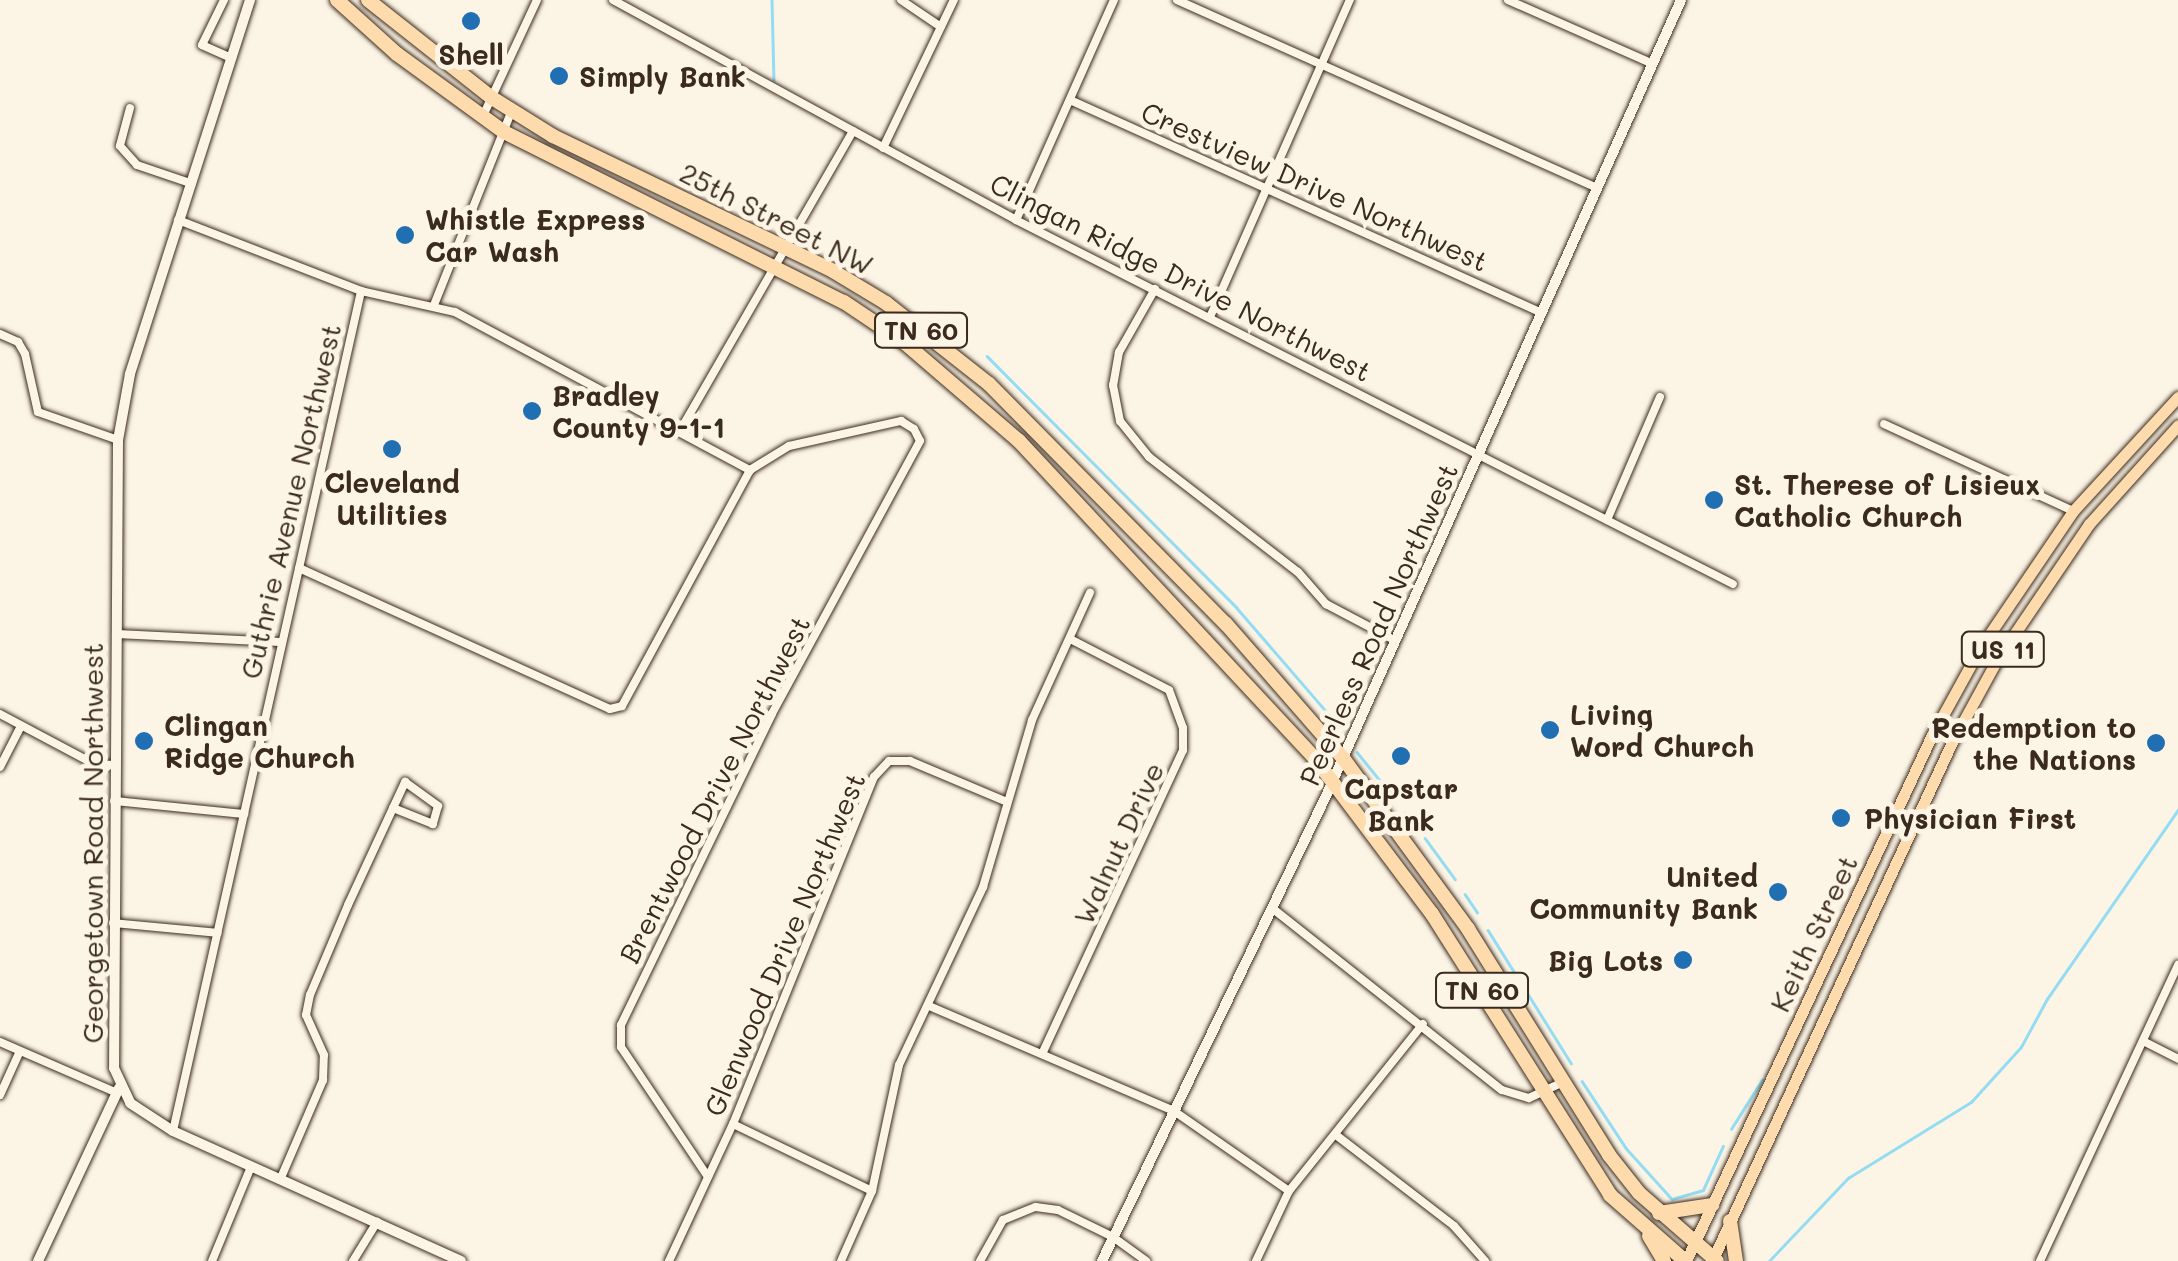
<!DOCTYPE html>
<style>
body{margin:0}
#map{position:relative;width:2178px;height:1261px;overflow:hidden;background:#fcf5e5;font-family:Mali,sans-serif}
div>[style]{position:absolute}
.stream>*{height:2.5px;margin:-1.25px;padding:0 1.25px;transform-origin:1.25px;border-radius:1.25px;background:#93dcf4}
.roads{filter:drop-shadow(0 0 2px #3b2a1e) drop-shadow(0 0 2px #3b2a1e)}
.street>*{height:8px;margin:-4px;padding:0 4px;transform-origin:4px;border-radius:4px;background:#fcf5e5}
.secondary>*{height:10px;margin:-5px;padding:0 5px;transform-origin:5px;border-radius:5px;background:#fcf5e5}
.primary>*{height:11px;margin:-5.5px;padding:0 5.5px;transform-origin:5.5px;border-radius:5.5px;background:#fedbac}
.highway>*{height:14px;margin:-7px;padding:0 7px;transform-origin:7px;border-radius:7px;background:#fedbac}
.dots>*{width:28px;height:28px;translate:-50% -50%;box-sizing:border-box;border:5px solid #fcf5e5;border-radius:50%}
span{translate:-50% -50%;white-space:nowrap;text-align:center;line-height:1.15;-webkit-text-stroke:10px #fcf5e5;paint-order:stroke}
.shield-label span{padding:2px 8px;background:#fcf5e5;border:2px solid;border-radius:8px;-webkit-text-stroke-width:0}
.shield-label{font-size:25px;color:#3b2a1e;font-weight:700}
.poi-label{font-size:28px;color:#3b2a1e;font-weight:700}
.left{translate:0 -50%;text-align:left}
.right{translate:-100% -50%;text-align:right}
.street-label{font-size:28px;color:#3b2a1e}
</style>
<div id="map">
<div class="stream">
<div style="left:772px;top:0;width:80px;rotate:88.6deg"></div>
<div style="left:987px;top:356px;width:355px;rotate:45.2deg"></div>
<div style="left:1237px;top:608px;width:156px;rotate:49.2deg"></div>
<div style="left:1357px;top:752px;width:60px;rotate:51deg"></div>
<div style="left:1405px;top:812px;width:16px;rotate:55deg"></div>
<div style="left:1425px;top:838px;width:51px;rotate:53.8deg"></div>
<div style="left:1465px;top:894px;width:22px;rotate:56deg"></div>
<div style="left:1488px;top:930px;width:157px;rotate:58deg"></div>
<div style="left:1582px;top:1081px;width:80px;rotate:56.7deg"></div>
<div style="left:1626px;top:1148px;width:69px;rotate:48deg"></div>
<div style="left:1672px;top:1199px;width:32px;rotate:-16deg"></div>
<div style="left:1703px;top:1190px;width:48px;rotate:-65.6deg"></div>
<div style="left:1731px;top:1129px;width:58px;rotate:-57.7deg"></div>
<div style="left:1769px;top:1261px;width:115px;rotate:-46.4deg"></div>
<div style="left:1848px;top:1178px;width:145px;rotate:-31.7deg"></div>
<div style="left:1971px;top:1102px;width:74px;rotate:-47.7deg"></div>
<div style="left:2021px;top:1047px;width:55px;rotate:-61.6deg"></div>
<div style="left:2047px;top:999px;width:230px;rotate:-55.3deg"></div>
</div>
<div class="roads">
<div class="street">
<div style="left:224px;top:0;width:50px;rotate:116.1deg"></div>
<div style="left:202px;top:45px;width:32px;rotate:24deg"></div>
<div style="left:613px;top:0;width:459px;rotate:28.6deg"></div>
<div style="left:1016px;top:220px;width:804px;rotate:26.92deg"></div>
<div style="left:901px;top:0;width:48px;rotate:34deg"></div>
<div style="left:1177px;top:0;width:460px;rotate:24.1deg"></div>
<div style="left:1508px;top:0;width:158px;rotate:23.8deg"></div>
<div style="left:1070px;top:100px;width:518px;rotate:24.29deg"></div>
<div style="left:130px;top:108px;width:39px;rotate:105deg"></div>
<div style="left:120px;top:146px;width:25px;rotate:48deg"></div>
<div style="left:137px;top:165px;width:56px;rotate:18.8deg"></div>
<div style="left:482px;top:118px;width:130px;rotate:-65deg"></div>
<div style="left:883px;top:148px;width:164px;rotate:-64.4deg"></div>
<div style="left:178px;top:220px;width:196px;rotate:21.2deg"></div>
<div style="left:361px;top:291px;width:96px;rotate:12.6deg"></div>
<div style="left:455px;top:312px;width:335px;rotate:28.2deg"></div>
<div style="left:1016px;top:220px;width:241px;rotate:-66deg"></div>
<div style="left:1155px;top:289px;width:73px;rotate:119.7deg"></div>
<div style="left:1119px;top:352px;width:34px;rotate:100deg"></div>
<div style="left:1113px;top:385px;width:37px;rotate:79deg"></div>
<div style="left:1120px;top:421px;width:46px;rotate:51.1deg"></div>
<div style="left:1149px;top:457px;width:188px;rotate:37.7deg"></div>
<div style="left:1298px;top:572px;width:43px;rotate:48.8deg"></div>
<div style="left:1326px;top:604px;width:79px;rotate:27.9deg"></div>
<div style="left:434px;top:305px;width:210px;rotate:-68.2deg"></div>
<div style="left:1210px;top:317px;width:347px;rotate:-66.2deg"></div>
<div style="left:0;top:334px;width:20px;rotate:24deg"></div>
<div style="left:18px;top:342px;width:14px;rotate:60deg"></div>
<div style="left:25px;top:354px;width:59px;rotate:77.4deg"></div>
<div style="left:38px;top:412px;width:85px;rotate:19.3deg"></div>
<div style="left:1884px;top:424px;width:208px;rotate:24.7deg"></div>
<div style="left:681px;top:429px;width:344px;rotate:-60deg"></div>
<div style="left:1607px;top:520px;width:134px;rotate:-66.7deg"></div>
<div style="left:299px;top:568px;width:341px;rotate:24.4deg"></div>
<div style="left:610px;top:709px;width:12px;rotate:-14deg"></div>
<div style="left:622px;top:706px;width:268px;rotate:-61.5deg"></div>
<div style="left:750px;top:470px;width:46px;rotate:-31.6deg"></div>
<div style="left:789px;top:446px;width:115px;rotate:-12.6deg"></div>
<div style="left:901px;top:421px;width:15px;rotate:32deg"></div>
<div style="left:914px;top:429px;width:13px;rotate:63deg"></div>
<div style="left:920px;top:441px;width:311px;rotate:118.5deg"></div>
<div style="left:772px;top:714px;width:346px;rotate:115.9deg"></div>
<div style="left:621px;top:1025px;width:22px;rotate:90deg"></div>
<div style="left:621px;top:1047px;width:156px;rotate:56.2deg"></div>
<div style="left:116px;top:634px;width:165px;rotate:2.8deg"></div>
<div style="left:0;top:714px;width:106px;rotate:28deg"></div>
<div style="left:94px;top:764px;width:20px;rotate:3deg"></div>
<div style="left:0;top:767px;width:44px;rotate:-62.9deg"></div>
<div style="left:114px;top:801px;width:131px;rotate:5.7deg"></div>
<div style="left:1272px;top:908px;width:293px;rotate:38.4deg"></div>
<div style="left:1502px;top:1090px;width:28px;rotate:17deg"></div>
<div style="left:1529px;top:1098px;width:38px;rotate:-25deg"></div>
<div style="left:113px;top:923px;width:105px;rotate:5.4deg"></div>
<div style="left:929px;top:1006px;width:267px;rotate:23.2deg"></div>
<div style="left:1174px;top:1111px;width:140px;rotate:34.8deg"></div>
<div style="left:0;top:1042px;width:125px;rotate:23.5deg"></div>
<div style="left:2145px;top:1042px;width:37px;rotate:27deg"></div>
<div style="left:1042px;top:1054px;width:335px;rotate:-65.1deg"></div>
<div style="left:1183px;top:750px;width:22px;rotate:-90deg"></div>
<div style="left:1183px;top:728px;width:40px;rotate:-110.2deg"></div>
<div style="left:1169px;top:690px;width:109px;rotate:-152.7deg"></div>
<div style="left:0;top:1095px;width:48px;rotate:-65.6deg"></div>
<div style="left:733px;top:1124px;width:154px;rotate:25.7deg"></div>
<div style="left:173px;top:1131px;width:861px;rotate:-77.38deg"></div>
<div style="left:1336px;top:1135px;width:149px;rotate:37.6deg"></div>
<div style="left:1454px;top:1226px;width:47px;rotate:48.5deg"></div>
<div style="left:280px;top:1180px;width:109px;rotate:-66.7deg"></div>
<div style="left:323px;top:1080px;width:25px;rotate:-88deg"></div>
<div style="left:324px;top:1055px;width:44px;rotate:-114.2deg"></div>
<div style="left:306px;top:1015px;width:20px;rotate:-79deg"></div>
<div style="left:310px;top:995px;width:98px;rotate:-67.1deg"></div>
<div style="left:348px;top:905px;width:107px;rotate:-65.1deg"></div>
<div style="left:393px;top:808px;width:29px;rotate:-65deg"></div>
<div style="left:405px;top:782px;width:41px;rotate:36deg"></div>
<div style="left:438px;top:806px;width:19px;rotate:106deg"></div>
<div style="left:433px;top:824px;width:43px;rotate:-158.2deg"></div>
<div style="left:212px;top:1261px;width:102px;rotate:-67.5deg"></div>
<div style="left:353px;top:1261px;width:46px;rotate:-58.4deg"></div>
<div style="left:669px;top:1261px;width:151px;rotate:-65deg"></div>
<div style="left:733px;top:1124px;width:375px;rotate:-67.9deg"></div>
<div style="left:874px;top:777px;width:22px;rotate:-47deg"></div>
<div style="left:889px;top:761px;width:21px"></div>
<div style="left:910px;top:761px;width:105px;rotate:22.9deg"></div>
<div style="left:841px;top:1261px;width:77px;rotate:-66.1deg"></div>
<div style="left:872px;top:1191px;width:129px;rotate:-77.9deg"></div>
<div style="left:899px;top:1065px;width:197px;rotate:-64.7deg"></div>
<div style="left:983px;top:887px;width:174px;rotate:-73.6deg"></div>
<div style="left:1032px;top:720px;width:140px;rotate:-65.5deg"></div>
<div style="left:980px;top:1261px;width:47px;rotate:-60.7deg"></div>
<div style="left:1003px;top:1220px;width:35px;rotate:-22deg"></div>
<div style="left:1036px;top:1207px;width:22px;rotate:8deg"></div>
<div style="left:1058px;top:1210px;width:61px;rotate:26.1deg"></div>
<div style="left:1113px;top:1237px;width:41px;rotate:36deg"></div>
<div style="left:1256px;top:1261px;width:77px;rotate:-64.8deg"></div>
<div style="left:1289px;top:1191px;width:214px;rotate:-51.3deg"></div>
<div style="left:2040px;top:1261px;width:327px;rotate:-65deg"></div>
</div>
<div class="secondary">
<div style="left:250px;top:0;width:393px;rotate:107.8deg"></div>
<div style="left:130px;top:374px;width:67px;rotate:100.3deg"></div>
<div style="left:118px;top:440px;width:628px;rotate:90.36deg"></div>
<div style="left:114px;top:1068px;width:38px;rotate:65deg"></div>
<div style="left:130px;top:1103px;width:51px;rotate:33.1deg"></div>
<div style="left:173px;top:1131px;width:316px;rotate:24.3deg"></div>
<div style="left:38px;top:1261px;width:191px;rotate:-64.9deg"></div>
<div style="left:1102px;top:1261px;width:516px;rotate:-64.28deg"></div>
<div style="left:1326px;top:796px;width:872px;rotate:-65.96deg"></div>
</div>
<div class="primary">
<div style="left:1980px;top:656px;width:34px;rotate:-30deg"></div>
<div style="left:1686px;top:1261px;width:581px;rotate:-64.94deg"></div>
<div style="left:1932px;top:735px;width:99px;rotate:-61.1deg"></div>
<div style="left:1980px;top:648px;width:166px;rotate:-55.8deg"></div>
<div style="left:2073px;top:511px;width:155px;rotate:-47.4deg"></div>
<div style="left:1712px;top:1261px;width:572px;rotate:-65.18deg"></div>
<div style="left:1952px;top:742px;width:96px;rotate:-61.3deg"></div>
<div style="left:1998px;top:658px;width:162px;rotate:-55.8deg"></div>
<div style="left:2089px;top:524px;width:133px;rotate:-48deg"></div>
</div>
<div class="highway">
<div style="left:337px;top:0;width:81px;rotate:42deg"></div>
<div style="left:397px;top:54px;width:132px;rotate:36.1deg"></div>
<div style="left:504px;top:132px;width:380px;rotate:26.6deg"></div>
<div style="left:844px;top:302px;width:73px;rotate:33.9deg"></div>
<div style="left:905px;top:343px;width:150px;rotate:40.7deg"></div>
<div style="left:1019px;top:441px;width:436px;rotate:47deg"></div>
<div style="left:1316px;top:760px;width:193px;rotate:53deg"></div>
<div style="left:1432px;top:914px;width:333px;rotate:57.6deg"></div>
<div style="left:1610px;top:1195px;width:100px;rotate:41.3deg"></div>
<div style="left:368px;top:0;width:158px;rotate:38.3deg"></div>
<div style="left:492px;top:98px;width:72px;rotate:31.9deg"></div>
<div style="left:553px;top:136px;width:311px;rotate:25.7deg"></div>
<div style="left:833px;top:271px;width:62px;rotate:31.1deg"></div>
<div style="left:886px;top:303px;width:131px;rotate:38.2deg"></div>
<div style="left:989px;top:384px;width:337px;rotate:45.4deg"></div>
<div style="left:1226px;top:624px;width:178px;rotate:48.9deg"></div>
<div style="left:1343px;top:758px;width:212px;rotate:53.8deg"></div>
<div style="left:1468px;top:929px;width:266px;rotate:58deg"></div>
<div style="left:1609px;top:1155px;width:48px;rotate:51.7deg"></div>
<div style="left:1639px;top:1193px;width:103px;rotate:41.1deg"></div>
<div style="left:1659px;top:1213px;width:54px;rotate:-8.6deg"></div>
<div style="left:1730px;top:1221px;width:40px;rotate:81.5deg"></div>
<div style="left:1649px;top:1236px;width:29px;rotate:59deg"></div>
</div>
</div>
<div class="dots">
<div style="left:471px;top:21px;background:#1f6fb2"></div>
<div style="left:559px;top:76px;background:#1f6fb2"></div>
<div style="left:405px;top:235px;background:#1f6fb2"></div>
<div style="left:532px;top:411px;background:#1f6fb2"></div>
<div style="left:392px;top:449px;background:#1f6fb2"></div>
<div style="left:1714px;top:500px;background:#1f6fb2"></div>
<div style="left:1550px;top:730px;background:#1f6fb2"></div>
<div style="left:144px;top:741px;background:#1f6fb2"></div>
<div style="left:2156px;top:743px;background:#1f6fb2"></div>
<div style="left:1401px;top:756px;background:#1f6fb2"></div>
<div style="left:1841px;top:818px;background:#1f6fb2"></div>
<div style="left:1778px;top:892px;background:#1f6fb2"></div>
<div style="left:1683px;top:960px;background:#1f6fb2"></div>
</div>
<div class="shield-label">
<span style="left:921px;top:330px">TN 60</span>
<span style="left:2003px;top:649px">US 11</span>
<span style="left:1482px;top:990px">TN 60</span>
</div>
<div class="poi-label">
<span style="left:471px;top:54px">Shell</span>
<span class="left" style="left:579px;top:76px">Simply Bank</span>
<span class="left" style="left:425px;top:235px">Whistle Express<br>Car Wash</span>
<span class="left" style="left:552px;top:411px">Bradley<br>County 9-1-1</span>
<span style="left:392px;top:498px">Cleveland<br>Utilities</span>
<span class="left" style="left:1734px;top:500px">St. Therese of Lisieux<br>Catholic Church</span>
<span class="left" style="left:1570px;top:730px">Living<br>Word Church</span>
<span class="left" style="left:164px;top:741px">Clingan<br>Ridge Church</span>
<span class="right" style="left:2136px;top:743px">Redemption to<br>the Nations</span>
<span style="left:1401px;top:804px">Capstar<br>Bank</span>
<span class="left" style="left:1864px;top:818px">Physician First</span>
<span class="right" style="left:1758px;top:892px">United<br>Community Bank</span>
<span class="right" style="left:1663px;top:960px">Big Lots</span>
</div>
<div class="street-label">
<span style="left:1315px;top:186px;rotate:24deg">Crestview Drive Northwest</span>
<span style="left:777px;top:218px;rotate:27deg">25th Street NW</span>
<span style="left:1181px;top:277px;rotate:27deg">Clingan Ridge Drive Northwest</span>
<span style="left:290px;top:501px;rotate:-77deg">Guthrie Avenue Northwest</span>
<span style="left:1378px;top:624px;rotate:-66deg">Peerless Road Northwest</span>
<span style="left:714px;top:789px;rotate:-63deg">Brentwood Drive Northwest</span>
<span style="left:92px;top:843px;rotate:-90deg">Georgetown Road Northwest</span>
<span style="left:1118px;top:843px;rotate:-65deg">Walnut Drive</span>
<span style="left:1813px;top:933px;rotate:-65deg">Keith Street</span>
<span style="left:784px;top:944px;rotate:-67deg">Glenwood Drive Northwest</span>
</div>
</div>
